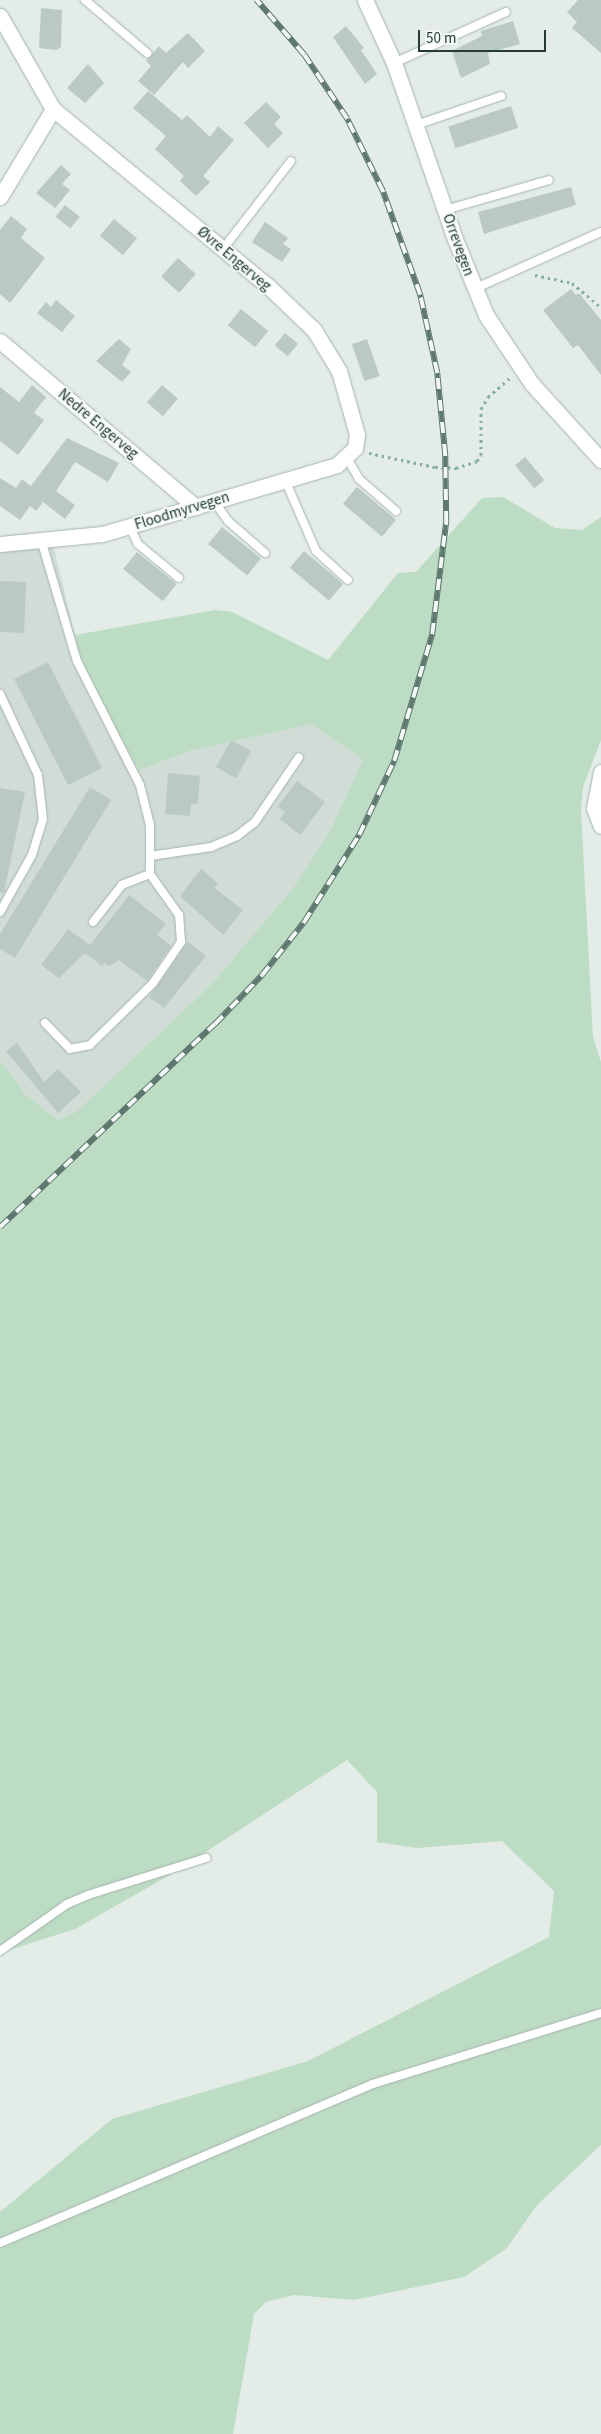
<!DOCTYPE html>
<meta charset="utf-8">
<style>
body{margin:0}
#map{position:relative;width:601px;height:2434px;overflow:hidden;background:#e3ece7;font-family:"Source Sans 3",sans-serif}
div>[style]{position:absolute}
.built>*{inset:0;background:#d1dcd6}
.green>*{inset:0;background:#bddcc4}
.building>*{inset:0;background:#bbc9c3;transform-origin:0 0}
.path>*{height:3px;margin-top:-1.5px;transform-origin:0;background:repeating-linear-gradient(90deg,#85ae9f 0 2.5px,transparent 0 6.5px)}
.roads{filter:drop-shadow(0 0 1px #a6b4ae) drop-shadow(0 0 1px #a6b4ae)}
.service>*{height:8px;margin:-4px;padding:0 4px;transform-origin:4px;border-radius:4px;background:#fff}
.minor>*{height:15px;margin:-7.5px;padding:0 7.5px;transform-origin:7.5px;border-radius:7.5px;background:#fff}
.rail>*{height:5.5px;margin-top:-2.75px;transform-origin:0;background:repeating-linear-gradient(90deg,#f3f8f6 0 11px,#5e786f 0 22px);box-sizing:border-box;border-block:1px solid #5e786f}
span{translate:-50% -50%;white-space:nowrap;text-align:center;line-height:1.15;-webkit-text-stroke:4px #f3f8f6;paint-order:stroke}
.street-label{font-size:15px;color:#243c34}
.scale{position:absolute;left:418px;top:30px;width:128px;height:22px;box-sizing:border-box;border:2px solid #243c34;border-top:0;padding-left:6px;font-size:15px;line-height:18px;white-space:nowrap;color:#243c34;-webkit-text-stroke:4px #f3f8f6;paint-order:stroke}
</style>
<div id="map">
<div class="built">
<div style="clip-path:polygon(51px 536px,85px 676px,139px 770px,193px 750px,312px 724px,363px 760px,329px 833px,293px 888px,212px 984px,76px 1112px,58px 1120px,25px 1094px,0 1060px,0 538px)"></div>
</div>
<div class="green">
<div style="clip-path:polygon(503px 497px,555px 528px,582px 530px,601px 517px,601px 740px,583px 787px,581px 810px,593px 1037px,601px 1062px,601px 2145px,537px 2205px,507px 2248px,464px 2277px,354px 2300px,294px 2295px,266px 2302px,254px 2314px,233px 2434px,0 2434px,0 2212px,112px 2119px,308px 2061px,549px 1937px,554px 1891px,502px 1841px,417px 1848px,377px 1842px,377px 1792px,347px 1760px,175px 1872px,75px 1929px,0 1953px,0 1060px,25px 1094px,58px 1120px,76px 1112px,212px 984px,293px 888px,329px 833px,363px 760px,312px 724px,193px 750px,139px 770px,85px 676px,75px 635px,215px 610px,232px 612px,328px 660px,398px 573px,416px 572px,482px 498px)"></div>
</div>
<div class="building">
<div style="clip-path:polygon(578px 0,601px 0,601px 53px,572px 28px,577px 22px,567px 12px)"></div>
<div style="clip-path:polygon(41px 8px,62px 10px,61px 47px,56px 50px,39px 48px)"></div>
<div style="clip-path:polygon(513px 21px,520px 44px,488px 53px,490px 64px,461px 78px,452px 51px,482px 36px,481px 31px)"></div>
<div style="clip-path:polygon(346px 26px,364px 48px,361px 50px,377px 74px,365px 84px,333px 37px)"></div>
<div style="clip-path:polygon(188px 33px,205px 51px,188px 68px,183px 62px,154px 95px,138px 81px,151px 66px,146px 61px,159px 46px,166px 53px)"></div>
<div style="clip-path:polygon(88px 64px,104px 83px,85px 103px,67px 88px)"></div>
<div style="clip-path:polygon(148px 91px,182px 120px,187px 115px,210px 137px,218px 126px,234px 140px,203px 176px,210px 182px,196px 196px,180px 181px,184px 176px,155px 149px,166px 136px,133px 108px)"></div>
<div style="clip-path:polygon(266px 102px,281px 117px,274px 124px,283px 133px,268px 148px,244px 123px)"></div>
<div style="left:511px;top:106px;width:23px;height:66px;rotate:72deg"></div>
<div style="clip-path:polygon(61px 165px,71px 174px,62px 184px,70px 190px,55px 208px,36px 193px)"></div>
<div style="clip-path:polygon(571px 187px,576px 205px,484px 234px,478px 212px)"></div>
<div style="left:65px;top:205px;width:19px;height:15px;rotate:39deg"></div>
<div style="clip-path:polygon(11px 216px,27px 229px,21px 238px,45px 258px,10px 303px,0 294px,0 230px)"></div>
<div style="left:114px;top:219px;width:30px;height:22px;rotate:40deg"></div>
<div style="clip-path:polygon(265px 222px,288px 238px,283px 244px,291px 249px,282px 262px,252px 242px)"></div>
<div style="left:178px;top:258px;width:24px;height:25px;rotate:42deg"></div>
<div style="clip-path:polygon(571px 289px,576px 295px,579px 293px,601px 320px,601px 375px,578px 345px,573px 348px,543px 310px)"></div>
<div style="clip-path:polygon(56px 300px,75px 316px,62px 332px,37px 313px,46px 302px,51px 307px)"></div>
<div style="left:241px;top:309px;width:35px;height:21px;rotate:39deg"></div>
<div style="left:285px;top:333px;width:17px;height:16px;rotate:40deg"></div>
<div style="clip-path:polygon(119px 339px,131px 349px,122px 365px,131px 372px,122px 382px,96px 361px)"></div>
<div style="left:367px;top:339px;width:39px;height:16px;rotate:71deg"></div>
<div style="clip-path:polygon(32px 385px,46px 397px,34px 413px,44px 420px,18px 455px,0 441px,0 387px,19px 402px)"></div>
<div style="left:162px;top:385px;width:21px;height:23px;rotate:41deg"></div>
<div style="clip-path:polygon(67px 438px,119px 463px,108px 482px,75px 462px,56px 491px,75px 505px,65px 519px,43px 502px,36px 511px,30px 506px,20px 520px,0 506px,0 478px,16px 488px,22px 479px,31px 486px)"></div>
<div style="left:525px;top:457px;width:30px;height:13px;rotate:50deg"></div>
<div style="left:357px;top:487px;width:51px;height:22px;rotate:40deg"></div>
<div style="left:222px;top:527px;width:50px;height:22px;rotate:39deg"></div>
<div style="left:304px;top:551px;width:51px;height:22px;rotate:40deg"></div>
<div style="left:137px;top:552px;width:51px;height:22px;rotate:39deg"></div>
<div style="left:0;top:581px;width:26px;height:51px;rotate:2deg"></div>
<div style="left:48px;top:662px;width:119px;height:38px;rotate:63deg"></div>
<div style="left:231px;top:740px;width:23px;height:31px;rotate:29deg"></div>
<div style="clip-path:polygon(168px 773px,200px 776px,198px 804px,191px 804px,190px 816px,165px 814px)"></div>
<div style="clip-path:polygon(297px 781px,325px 802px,300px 835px,280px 819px,285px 812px,277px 807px)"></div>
<div style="clip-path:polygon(90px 787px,111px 800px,15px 958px,0 949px,0 934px)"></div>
<div style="clip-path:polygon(0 788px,25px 792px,4px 893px,0 892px)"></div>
<div style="clip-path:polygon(201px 869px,218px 883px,214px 888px,243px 910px,223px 935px,180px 896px)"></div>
<div style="clip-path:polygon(129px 895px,166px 924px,157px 935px,171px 946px,147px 981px,119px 960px,109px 966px,104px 963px,102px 966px,85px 953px,59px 978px,41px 965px,68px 929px,90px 945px)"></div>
<div style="clip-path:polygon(188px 942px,206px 956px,164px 1008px,149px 997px)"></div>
<div style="clip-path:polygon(17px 1043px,44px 1082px,58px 1069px,81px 1092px,58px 1113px,6px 1051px)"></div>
</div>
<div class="path">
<div style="left:535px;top:275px;width:38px;rotate:12deg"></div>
<div style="left:572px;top:283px;width:38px;rotate:40deg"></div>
<div style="left:369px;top:453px;width:67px;rotate:12deg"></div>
<div style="left:435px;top:467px;width:21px;rotate:3deg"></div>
<div style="left:456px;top:468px;width:22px;rotate:-18deg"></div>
<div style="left:477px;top:461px;width:7px;rotate:-56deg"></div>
<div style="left:481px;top:455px;width:46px;rotate:-90deg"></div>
<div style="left:481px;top:409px;width:14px;rotate:-60deg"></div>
<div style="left:488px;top:397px;width:30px;rotate:-41deg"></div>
</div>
<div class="roads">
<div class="service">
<div style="left:85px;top:0;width:82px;rotate:40.5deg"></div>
<div style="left:394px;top:63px;width:123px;rotate:-24.5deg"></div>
<div style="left:416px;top:125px;width:90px;rotate:-18.8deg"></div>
<div style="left:445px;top:210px;width:108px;rotate:-16.1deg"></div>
<div style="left:223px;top:249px;width:111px;rotate:-52.3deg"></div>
<div style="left:474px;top:289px;width:139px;rotate:-24.2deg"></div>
<div style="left:347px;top:458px;width:24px;rotate:60deg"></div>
<div style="left:359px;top:479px;width:49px;rotate:40.9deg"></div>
<div style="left:285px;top:480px;width:77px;rotate:66.4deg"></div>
<div style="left:316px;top:551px;width:43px;rotate:42.2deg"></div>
<div style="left:214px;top:501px;width:24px;rotate:55deg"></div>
<div style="left:228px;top:521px;width:49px;rotate:40.9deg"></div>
<div style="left:130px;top:527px;width:19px;rotate:65deg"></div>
<div style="left:138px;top:544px;width:53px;rotate:39.7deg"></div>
<div style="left:42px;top:543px;width:123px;rotate:73.5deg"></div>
<div style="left:77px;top:661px;width:139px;rotate:63.1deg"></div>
<div style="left:140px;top:785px;width:41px;rotate:76deg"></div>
<div style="left:150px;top:825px;width:49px;rotate:90deg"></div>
<div style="left:0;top:694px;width:89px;rotate:64.9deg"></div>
<div style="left:38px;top:775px;width:44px;rotate:83.5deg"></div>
<div style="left:43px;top:819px;width:38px;rotate:107deg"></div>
<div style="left:32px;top:855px;width:65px;rotate:119.3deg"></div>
<div style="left:150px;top:856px;width:62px;rotate:-8.4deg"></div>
<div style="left:211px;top:847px;width:28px;rotate:-23deg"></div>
<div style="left:237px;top:836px;width:23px;rotate:-38deg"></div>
<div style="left:255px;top:822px;width:78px;rotate:-55.9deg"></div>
<div style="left:45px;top:1023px;width:36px;rotate:46deg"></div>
<div style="left:70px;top:1049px;width:20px;rotate:-11deg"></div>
<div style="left:90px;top:1045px;width:88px;rotate:-44.5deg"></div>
<div style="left:153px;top:983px;width:50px;rotate:-55.7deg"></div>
<div style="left:181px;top:942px;width:27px;rotate:-94deg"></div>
<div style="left:179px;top:915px;width:50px;rotate:-125.3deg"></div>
<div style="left:150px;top:874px;width:30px;rotate:159deg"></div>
<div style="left:122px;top:885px;width:47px;rotate:128.1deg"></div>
<div style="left:0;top:1951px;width:82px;rotate:-35deg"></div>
<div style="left:67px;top:1904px;width:23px;rotate:-23deg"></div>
<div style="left:88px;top:1895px;width:124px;rotate:-17.4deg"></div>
<div style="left:0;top:2243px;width:405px;rotate:-23.1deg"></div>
<div style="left:373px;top:2084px;width:239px;rotate:-17.3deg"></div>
</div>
<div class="minor">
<div style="left:365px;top:0;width:69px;rotate:65.3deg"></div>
<div style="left:394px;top:63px;width:186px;rotate:70.9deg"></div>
<div style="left:455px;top:239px;width:82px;rotate:67.8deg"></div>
<div style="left:486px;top:315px;width:83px;rotate:56.3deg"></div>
<div style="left:532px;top:384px;width:103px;rotate:47.8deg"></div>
<div style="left:0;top:16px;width:107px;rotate:60.3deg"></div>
<div style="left:53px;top:109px;width:278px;rotate:39.5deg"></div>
<div style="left:268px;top:286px;width:64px;rotate:43.7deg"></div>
<div style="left:314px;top:330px;width:48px;rotate:58.6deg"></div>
<div style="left:339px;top:371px;width:66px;rotate:74.1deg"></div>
<div style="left:357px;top:434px;width:14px;rotate:98deg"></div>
<div style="left:355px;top:448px;width:25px;rotate:137deg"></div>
<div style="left:337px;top:465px;width:245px;rotate:163.6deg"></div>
<div style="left:102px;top:534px;width:102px;rotate:174.4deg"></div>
<div style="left:0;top:197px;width:103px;rotate:-58.9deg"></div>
<div style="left:0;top:341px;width:257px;rotate:40.3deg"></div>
<div style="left:601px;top:772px;width:37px;rotate:101deg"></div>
<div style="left:594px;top:808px;width:19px;rotate:69deg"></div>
</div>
</div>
<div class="rail">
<div style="left:0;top:1227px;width:296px;rotate:-43.4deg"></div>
<div style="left:215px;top:1024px;width:68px;rotate:-46.2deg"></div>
<div style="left:262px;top:975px;width:68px;rotate:-51.6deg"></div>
<div style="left:304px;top:922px;width:103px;rotate:-57.7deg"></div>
<div style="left:359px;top:835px;width:82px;rotate:-64.7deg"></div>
<div style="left:394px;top:761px;width:133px;rotate:-73.3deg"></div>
<div style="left:432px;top:634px;width:113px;rotate:-82.9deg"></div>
<div style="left:446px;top:522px;width:67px;rotate:-90.9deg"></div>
<div style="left:445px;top:455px;width:82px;rotate:-95.6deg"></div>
<div style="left:437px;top:373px;width:80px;rotate:-102.3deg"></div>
<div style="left:420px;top:295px;width:109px;rotate:-109.8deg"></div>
<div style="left:383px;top:192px;width:81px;rotate:-116.3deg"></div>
<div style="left:347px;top:119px;width:77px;rotate:-123.9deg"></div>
<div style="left:304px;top:55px;width:73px;rotate:-131.1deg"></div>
</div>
<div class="street-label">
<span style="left:458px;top:245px;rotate:70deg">Orrevegen</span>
<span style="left:234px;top:259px;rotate:40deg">Øvre Engerveg</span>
<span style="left:98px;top:424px;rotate:40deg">Nedre Engerveg</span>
<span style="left:182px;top:511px;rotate:-17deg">Floodmyrvegen</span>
</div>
<div class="scale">50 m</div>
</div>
